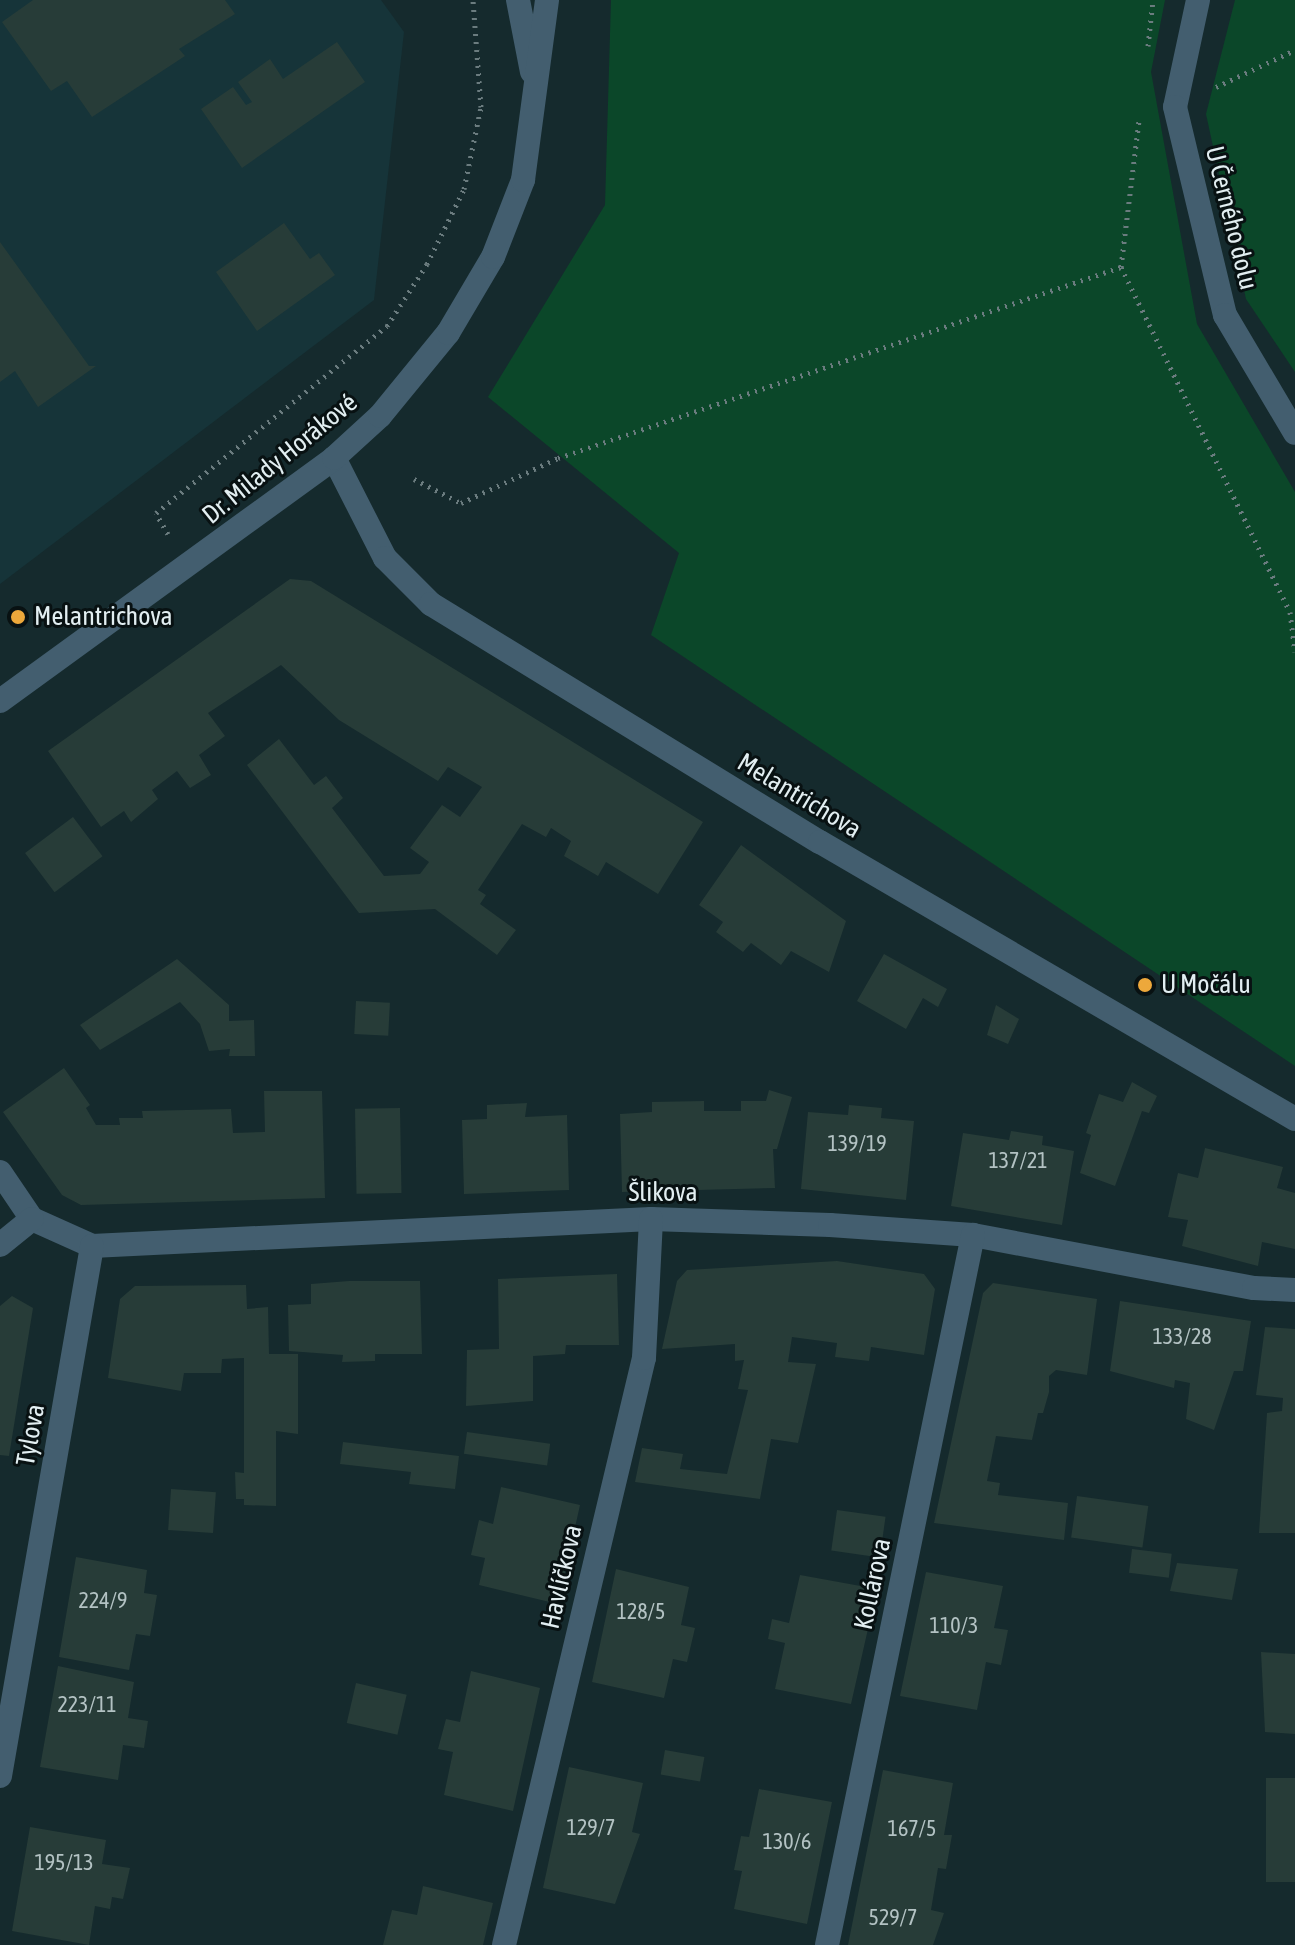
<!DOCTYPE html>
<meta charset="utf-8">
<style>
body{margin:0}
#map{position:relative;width:1295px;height:1945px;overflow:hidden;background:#152a2d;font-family:"Asap Condensed",sans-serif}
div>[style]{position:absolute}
.built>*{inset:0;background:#163439}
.green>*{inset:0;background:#0b4729}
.building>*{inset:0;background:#273c38;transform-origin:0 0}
.path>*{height:5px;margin-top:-2.5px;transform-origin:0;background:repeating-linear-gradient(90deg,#6b7c7f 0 2px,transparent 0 8px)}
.minor>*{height:24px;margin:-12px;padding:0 12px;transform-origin:12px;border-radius:12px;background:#435e6f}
.dots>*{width:22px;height:22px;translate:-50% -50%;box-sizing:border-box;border:4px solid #081112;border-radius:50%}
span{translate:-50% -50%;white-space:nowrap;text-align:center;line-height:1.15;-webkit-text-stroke:6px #081112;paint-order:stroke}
.number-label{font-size:22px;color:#b3c2c3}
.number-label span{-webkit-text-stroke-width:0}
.street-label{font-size:26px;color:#e2eef1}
.poi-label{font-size:26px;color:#e2eef1}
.left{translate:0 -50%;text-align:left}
</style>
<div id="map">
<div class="built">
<div style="clip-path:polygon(0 0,381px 0,404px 32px,374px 300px,0 584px)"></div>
</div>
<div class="green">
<div style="clip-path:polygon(611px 0,1165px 0,1151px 72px,1197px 324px,1295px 492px,1295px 1066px,651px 635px,679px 553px,488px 397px,605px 205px)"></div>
<div style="clip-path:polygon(1235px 0,1295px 0,1295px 372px,1246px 299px,1206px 114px)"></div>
</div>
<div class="building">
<div style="clip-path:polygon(33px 0,225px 0,235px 14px,179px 49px,185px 56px,92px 117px,67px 81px,51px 91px,2px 22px)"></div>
<div style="clip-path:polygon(337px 42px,365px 82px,242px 168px,201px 109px,233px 87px,246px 105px,252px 102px,238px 82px,270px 59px,283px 79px)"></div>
<div style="clip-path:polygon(284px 223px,310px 259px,319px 253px,335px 275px,257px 331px,216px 272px)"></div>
<div style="clip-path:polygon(0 242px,89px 366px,96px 366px,38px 407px,15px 371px,0 382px)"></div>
<div style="clip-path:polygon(290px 579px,311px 581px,703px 822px,658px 894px,606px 862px,598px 876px,564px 856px,571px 841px,551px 828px,546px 837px,522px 824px,478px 890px,486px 895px,480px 904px,516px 930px,497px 955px,435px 909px,359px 913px,247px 765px,279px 739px,314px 785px,326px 776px,343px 798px,332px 808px,384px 876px,420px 874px,429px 862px,410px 848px,442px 805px,460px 817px,482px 787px,448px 767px,438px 781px,339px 720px,281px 665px,208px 713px,225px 736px,199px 755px,211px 775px,190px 788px,177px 771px,152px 790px,158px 799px,131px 822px,124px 811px,101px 827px,48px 751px)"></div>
<div style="left:73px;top:817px;width:49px;height:60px;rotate:53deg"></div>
<div style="clip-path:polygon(741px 845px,846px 921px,829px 972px,791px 951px,781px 965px,751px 943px,743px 952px,716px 932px,723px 922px,699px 905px)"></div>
<div style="clip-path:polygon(884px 954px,947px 989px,938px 1007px,923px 998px,906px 1029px,857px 1001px)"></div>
<div style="clip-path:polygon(177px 959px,229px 1005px,229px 1021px,254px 1020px,255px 1056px,229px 1056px,230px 1049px,209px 1051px,200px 1024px,180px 1002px,100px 1050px,80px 1025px)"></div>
<div style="left:356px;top:1001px;width:34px;height:33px;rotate:3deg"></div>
<div style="clip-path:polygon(996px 1005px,1019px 1019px,1008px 1044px,987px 1035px)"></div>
<div style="clip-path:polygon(64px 1068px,90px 1105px,86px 1108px,96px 1125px,120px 1125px,119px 1118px,143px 1118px,142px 1111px,231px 1109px,233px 1133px,265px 1132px,264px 1091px,322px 1091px,325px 1198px,81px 1205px,62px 1195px,3px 1112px)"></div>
<div style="clip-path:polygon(1132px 1082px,1157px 1096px,1149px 1113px,1142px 1111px,1115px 1186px,1080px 1173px,1091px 1135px,1086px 1133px,1099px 1094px,1123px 1102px)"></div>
<div style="clip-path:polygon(769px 1090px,792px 1097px,777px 1149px,773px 1149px,775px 1188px,622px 1192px,620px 1114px,652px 1112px,652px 1102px,704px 1101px,704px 1111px,741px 1111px,741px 1101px,766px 1101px)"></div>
<div style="clip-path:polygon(527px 1103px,525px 1117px,567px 1115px,569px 1190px,464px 1194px,462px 1120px,487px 1119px,487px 1105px)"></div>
<div style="clip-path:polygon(849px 1105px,882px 1108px,881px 1118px,914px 1121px,906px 1200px,801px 1189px,808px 1112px,848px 1115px)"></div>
<div style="left:400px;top:1108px;width:85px;height:45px;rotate:89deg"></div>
<div style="clip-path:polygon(1011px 1131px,1043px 1136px,1042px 1145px,1074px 1151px,1062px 1225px,951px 1206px,963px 1133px,1009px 1140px)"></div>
<div style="clip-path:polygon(1205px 1148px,1283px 1167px,1277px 1188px,1295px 1193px,1295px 1249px,1262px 1242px,1258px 1266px,1182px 1246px,1188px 1220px,1168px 1217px,1178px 1173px,1198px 1178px)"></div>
<div style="clip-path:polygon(837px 1261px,924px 1274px,935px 1289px,924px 1355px,871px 1347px,869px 1361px,835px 1357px,837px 1343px,792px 1337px,788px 1362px,816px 1364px,798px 1443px,771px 1439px,760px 1499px,635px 1482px,642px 1448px,683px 1454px,680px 1469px,727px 1474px,748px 1390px,738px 1389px,744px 1360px,735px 1361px,735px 1344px,662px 1349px,677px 1281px,687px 1270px)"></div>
<div style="clip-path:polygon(617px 1274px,619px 1345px,566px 1345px,565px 1354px,533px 1356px,533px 1401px,466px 1406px,467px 1350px,499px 1349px,498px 1279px)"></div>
<div style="clip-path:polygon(349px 1281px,420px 1281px,422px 1354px,375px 1354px,375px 1361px,342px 1362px,343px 1355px,289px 1351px,288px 1305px,311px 1304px,311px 1284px)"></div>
<div style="clip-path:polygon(993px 1283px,1097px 1299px,1087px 1375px,1056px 1370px,1049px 1376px,1049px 1392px,1043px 1413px,1038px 1413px,1032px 1440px,996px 1436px,987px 1481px,1000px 1483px,998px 1495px,1068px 1503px,1064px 1540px,934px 1523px,983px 1293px)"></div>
<div style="clip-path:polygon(246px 1285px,247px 1309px,268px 1307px,269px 1354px,298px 1354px,298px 1434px,276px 1431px,276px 1506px,244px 1505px,244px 1499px,236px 1499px,235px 1472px,244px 1473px,244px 1358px,222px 1359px,221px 1373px,184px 1373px,181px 1391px,108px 1378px,120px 1299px,135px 1286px)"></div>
<div style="clip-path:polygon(12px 1296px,33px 1308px,9px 1456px,0 1455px,0 1306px)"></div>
<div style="clip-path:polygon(1120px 1301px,1251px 1321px,1243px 1371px,1234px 1371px,1214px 1430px,1186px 1419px,1190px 1383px,1175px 1380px,1174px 1388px,1110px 1371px)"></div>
<div style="clip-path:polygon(1265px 1327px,1295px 1329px,1295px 1533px,1259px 1533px,1267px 1413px,1282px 1411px,1283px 1398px,1256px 1395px)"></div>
<div style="left:467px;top:1432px;width:84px;height:22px;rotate:8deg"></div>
<div style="clip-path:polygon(343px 1442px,459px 1456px,455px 1489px,409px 1484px,411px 1472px,340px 1464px)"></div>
<div style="clip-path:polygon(501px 1487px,580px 1505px,558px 1604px,479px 1585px,485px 1558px,471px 1555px,479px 1520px,493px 1524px)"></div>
<div style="left:171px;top:1489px;width:45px;height:41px;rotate:4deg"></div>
<div style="left:1077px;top:1496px;width:72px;height:42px;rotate:8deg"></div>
<div style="left:837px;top:1510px;width:49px;height:41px;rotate:8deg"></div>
<div style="left:1132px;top:1549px;width:40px;height:24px;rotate:7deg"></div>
<div style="clip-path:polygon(76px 1557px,147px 1570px,144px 1593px,157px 1595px,150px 1636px,136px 1634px,129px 1670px,59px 1657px)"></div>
<div style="clip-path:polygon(1177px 1563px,1238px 1569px,1232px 1600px,1170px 1591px)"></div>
<div style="clip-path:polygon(616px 1569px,689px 1587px,681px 1625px,695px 1628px,687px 1662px,673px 1659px,664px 1698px,592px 1682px)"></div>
<div style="clip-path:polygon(926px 1572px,1003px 1586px,994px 1628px,1008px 1630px,1001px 1665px,986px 1662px,977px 1710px,900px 1696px)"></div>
<div style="clip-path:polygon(800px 1575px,877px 1589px,851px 1704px,775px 1689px,785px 1643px,768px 1639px,772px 1619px,789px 1623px)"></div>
<div style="clip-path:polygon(1261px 1652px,1295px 1654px,1295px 1734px,1265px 1732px)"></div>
<div style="clip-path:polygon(58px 1666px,134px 1682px,128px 1718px,148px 1721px,144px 1748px,123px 1745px,118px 1780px,40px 1767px)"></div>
<div style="clip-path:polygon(471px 1671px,540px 1688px,513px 1811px,444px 1795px,453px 1752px,438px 1749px,446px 1719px,460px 1722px)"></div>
<div style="left:356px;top:1683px;width:52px;height:41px;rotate:13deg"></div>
<div style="left:665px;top:1750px;width:40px;height:25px;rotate:10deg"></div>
<div style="clip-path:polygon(569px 1767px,643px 1783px,632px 1832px,640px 1834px,615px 1904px,543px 1888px)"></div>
<div style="clip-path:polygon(883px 1770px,953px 1783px,944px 1835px,952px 1835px,946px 1869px,938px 1868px,931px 1910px,944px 1913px,933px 1945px,848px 1945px)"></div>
<div style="left:1266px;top:1778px;width:29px;height:104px"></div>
<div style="clip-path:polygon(759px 1789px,832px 1802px,807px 1924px,734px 1909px,742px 1871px,734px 1870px,741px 1836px,749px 1837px)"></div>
<div style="clip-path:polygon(30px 1827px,106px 1840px,102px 1864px,130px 1868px,123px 1899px,112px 1897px,110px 1909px,95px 1906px,89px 1945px,12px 1931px)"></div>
<div style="clip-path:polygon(423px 1886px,493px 1903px,483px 1945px,383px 1945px,392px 1910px,417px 1915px)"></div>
</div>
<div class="path">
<div style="left:1148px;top:46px;width:46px;rotate:-83.8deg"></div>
<div style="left:1216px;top:87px;width:87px;rotate:-25.1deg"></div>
<div style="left:1121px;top:267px;width:384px;rotate:63.9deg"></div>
<div style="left:1290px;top:612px;width:40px;rotate:82.9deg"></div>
<div style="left:414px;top:479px;width:53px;rotate:27.1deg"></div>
<div style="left:461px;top:503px;width:107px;rotate:-24.9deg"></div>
<div style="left:558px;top:458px;width:595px;rotate:-18.74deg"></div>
<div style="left:1121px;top:267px;width:148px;rotate:-83deg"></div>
<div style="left:168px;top:534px;width:24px;rotate:-120deg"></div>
<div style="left:156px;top:513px;width:297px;rotate:-39deg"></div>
<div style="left:387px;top:326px;width:74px;rotate:-57.2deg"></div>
<div style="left:427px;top:264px;width:84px;rotate:-63.7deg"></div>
<div style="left:464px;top:189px;width:84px;rotate:-78.3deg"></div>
<div style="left:481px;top:107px;width:107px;rotate:-94.3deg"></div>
</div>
<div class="minor">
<div style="left:518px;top:0;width:73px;rotate:79deg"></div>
<div style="left:1198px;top:0;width:109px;rotate:102.1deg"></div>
<div style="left:1175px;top:107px;width:214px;rotate:76.5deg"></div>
<div style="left:1225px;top:315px;width:137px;rotate:59.3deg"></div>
<div style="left:334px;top:458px;width:112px;rotate:63deg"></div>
<div style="left:385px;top:558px;width:65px;rotate:45deg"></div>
<div style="left:431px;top:604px;width:456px;rotate:31.5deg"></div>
<div style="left:820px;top:842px;width:550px;rotate:30.25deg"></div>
<div style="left:0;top:701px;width:413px;rotate:-36deg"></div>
<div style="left:334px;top:458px;width:62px;rotate:-42.4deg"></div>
<div style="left:380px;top:416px;width:107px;rotate:-50.7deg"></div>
<div style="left:448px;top:333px;width:88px;rotate:-59.4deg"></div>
<div style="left:493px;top:257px;width:83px;rotate:-68.7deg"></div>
<div style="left:523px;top:180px;width:182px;rotate:-82.4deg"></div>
<div style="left:0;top:1172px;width:57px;rotate:55.8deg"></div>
<div style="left:32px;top:1219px;width:66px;rotate:24.2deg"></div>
<div style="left:92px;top:1246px;width:560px;rotate:-2.77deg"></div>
<div style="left:651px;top:1219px;width:179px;rotate:1.9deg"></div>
<div style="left:830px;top:1225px;width:143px;rotate:4deg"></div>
<div style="left:973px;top:1235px;width:286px;rotate:10.7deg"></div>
<div style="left:1254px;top:1288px;width:41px;rotate:2.8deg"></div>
<div style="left:0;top:1245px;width:41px;rotate:-39.1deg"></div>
<div style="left:0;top:1776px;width:538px;rotate:-80.15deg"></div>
<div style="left:504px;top:1945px;width:603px;rotate:-76.59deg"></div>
<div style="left:644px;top:1358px;width:139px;rotate:-87.1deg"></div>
<div style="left:827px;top:1945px;width:725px;rotate:-78.38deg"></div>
</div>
<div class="dots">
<div style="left:18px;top:617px;background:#eda83b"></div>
<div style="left:1145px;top:985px;background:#eda83b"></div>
</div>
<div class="number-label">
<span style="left:857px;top:1144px">139/19</span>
<span style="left:1018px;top:1161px">137/21</span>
<span style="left:1182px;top:1337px">133/28</span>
<span style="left:103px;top:1601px">224/9</span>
<span style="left:641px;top:1612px">128/5</span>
<span style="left:954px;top:1626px">110/3</span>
<span style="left:87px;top:1705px">223/11</span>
<span style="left:591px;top:1828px">129/7</span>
<span style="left:912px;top:1829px">167/5</span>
<span style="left:787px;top:1842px">130/6</span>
<span style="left:64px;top:1863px">195/13</span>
<span style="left:893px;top:1918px">529/7</span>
</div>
<div class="street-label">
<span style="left:1231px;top:218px;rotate:76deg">U Černého dolu</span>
<span style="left:280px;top:459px;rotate:-39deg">Dr. Milady Horákové</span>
<span style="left:799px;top:796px;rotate:31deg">Melantrichova</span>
<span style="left:663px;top:1193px">Šlikova</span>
<span style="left:31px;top:1435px;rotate:-80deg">Tylova</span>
<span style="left:562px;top:1577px;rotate:-77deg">Havlíčkova</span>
<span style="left:873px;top:1584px;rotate:-78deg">Kollárova</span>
</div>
<div class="poi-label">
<span class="left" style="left:34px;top:617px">Melantrichova</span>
<span class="left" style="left:1161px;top:985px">U Močálu</span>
</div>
</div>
